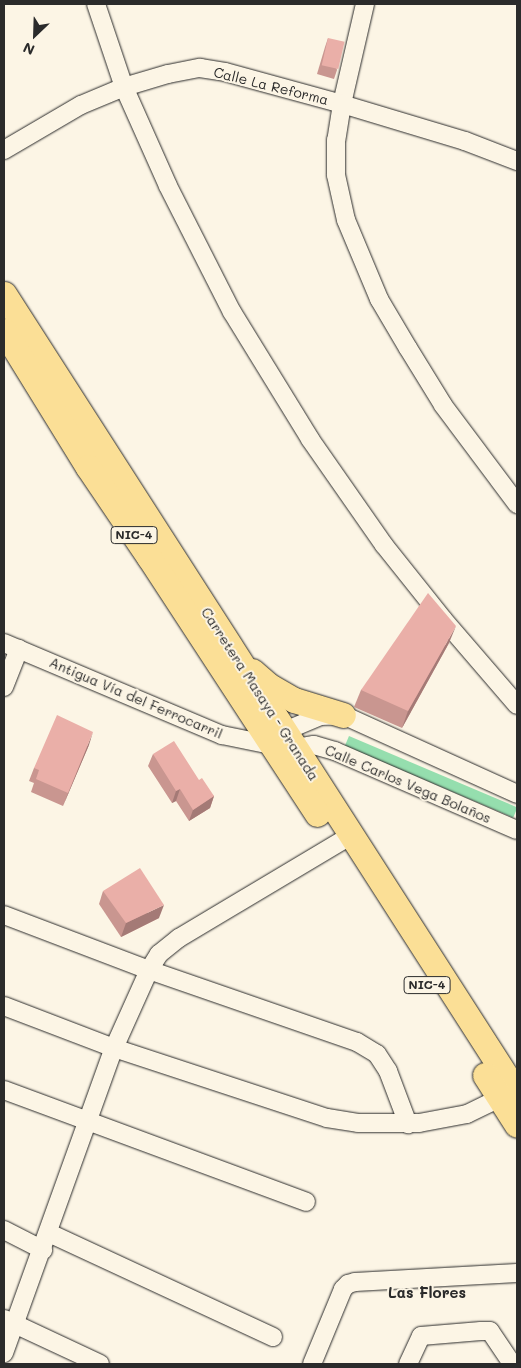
<!DOCTYPE html>
<meta charset="utf-8">
<style>
body{margin:0}
#map{position:relative;width:521px;height:1368px;overflow:hidden;background:#fcf5e5;font-family:Mali,sans-serif}
div>[style]{position:absolute}
.green>*{inset:0;background:#95deae;transform-origin:0 0}
.roads{filter:drop-shadow(0 0 1px #2b2b2b) drop-shadow(0 0 1px #2b2b2b)}
.minor>*{height:18px;margin:-9px;padding:0 9px;transform-origin:9px;border-radius:9px;background:#fcf5e5}
.highway>*{height:25px;margin:-12.5px;padding:0 12.5px;transform-origin:12.5px;border-radius:12.5px;background:#fbdf96}
.wall>*{inset:0;background:#c99690}
.shaded-wall>*{inset:0;background:#a47a76}
.building>*{inset:0;background:#eaafa8;transform-origin:0 0}
span{translate:-50% -50%;white-space:nowrap;text-align:center;line-height:1.15;-webkit-text-stroke:4px #fcf5e5;paint-order:stroke}
.shield-label span{padding:1px 4px;background:#fcf5e5;border:1px solid;border-radius:4px;-webkit-text-stroke-width:0}
.shield-label{font-size:12px;color:#2b2b2b;font-weight:700}
.street-label{font-size:14px;color:#2b2b2b}
.neighbourhood-label{font-size:15px;color:#2b2b2b;font-weight:700}
.frame{position:absolute;inset:0;border:5px solid #2b2b2b;pointer-events:none}
.north{position:absolute;left:10px;top:10px;width:50px;height:50px;-webkit-text-stroke:4px #fcf5e5;paint-order:stroke;rotate:204deg;font-size:14px;font-weight:700;line-height:20px;text-align:center;color:#2b2b2b}
.north::after{content:'';display:block;margin:auto;width:18px;height:22px;background:#2b2b2b;clip-path:polygon(50% 0,100% 100%,50% 72%,0 100%)}
</style>
<div id="map">
<div class="green">
<div style="left:349px;top:736px;width:183px;height:11px;rotate:23deg"></div>
</div>
<div class="roads">
<div class="minor">
<div style="left:96px;top:4px;width:88px;rotate:71.4deg"></div>
<div style="left:124px;top:87px;width:108px;rotate:66deg"></div>
<div style="left:168px;top:186px;width:141px;rotate:63.1deg"></div>
<div style="left:232px;top:312px;width:149px;rotate:58.4deg"></div>
<div style="left:310px;top:439px;width:129px;rotate:55.1deg"></div>
<div style="left:384px;top:545px;width:95px;rotate:51.4deg"></div>
<div style="left:443px;top:619px;width:113px;rotate:49.3deg"></div>
<div style="left:365px;top:4px;width:103px;rotate:103deg"></div>
<div style="left:342px;top:104px;width:36px;rotate:99deg"></div>
<div style="left:336px;top:140px;width:35px;rotate:90deg"></div>
<div style="left:336px;top:175px;width:46px;rotate:77.5deg"></div>
<div style="left:346px;top:220px;width:86px;rotate:67.3deg"></div>
<div style="left:379px;top:299px;width:57px;rotate:59.4deg"></div>
<div style="left:408px;top:348px;width:67px;rotate:58.4deg"></div>
<div style="left:443px;top:405px;width:124px;rotate:53.2deg"></div>
<div style="left:4px;top:150px;width:89px;rotate:-30.3deg"></div>
<div style="left:81px;top:105px;width:47px;rotate:-22.7deg"></div>
<div style="left:124px;top:87px;width:46px;rotate:-16.5deg"></div>
<div style="left:168px;top:74px;width:33px;rotate:-11deg"></div>
<div style="left:200px;top:68px;width:25px;rotate:9deg"></div>
<div style="left:225px;top:72px;width:121px;rotate:15.3deg"></div>
<div style="left:342px;top:104px;width:128px;rotate:16.7deg"></div>
<div style="left:465px;top:141px;width:56px;rotate:21deg"></div>
<div style="left:4px;top:643px;width:237px;rotate:22.9deg"></div>
<div style="left:222px;top:735px;width:50px;rotate:11.5deg"></div>
<div style="left:271px;top:745px;width:15px;rotate:20deg"></div>
<div style="left:285px;top:750px;width:29px;rotate:-10deg"></div>
<div style="left:314px;top:745px;width:22px;rotate:16deg"></div>
<div style="left:335px;top:751px;width:198px;rotate:23.5deg"></div>
<div style="left:4px;top:687px;width:41px;rotate:-68.5deg"></div>
<div style="left:276px;top:739px;width:12px;rotate:-42deg"></div>
<div style="left:285px;top:731px;width:38px;rotate:-23deg"></div>
<div style="left:320px;top:716px;width:23px;rotate:-2deg"></div>
<div style="left:343px;top:715px;width:191px;rotate:24.4deg"></div>
<div style="left:4px;top:915px;width:155px;rotate:20.8deg"></div>
<div style="left:149px;top:970px;width:220px;rotate:19.1deg"></div>
<div style="left:357px;top:1042px;width:23px;rotate:31deg"></div>
<div style="left:377px;top:1054px;width:20px;rotate:57deg"></div>
<div style="left:388px;top:1071px;width:57px;rotate:69.3deg"></div>
<div style="left:4px;top:1006px;width:118px;rotate:20.9deg"></div>
<div style="left:114px;top:1048px;width:224px;rotate:18.2deg"></div>
<div style="left:327px;top:1118px;width:31px;rotate:9deg"></div>
<div style="left:358px;top:1123px;width:61px"></div>
<div style="left:419px;top:1123px;width:49px;rotate:-10.6deg"></div>
<div style="left:467px;top:1114px;width:37px;rotate:-26deg"></div>
<div style="left:4px;top:1090px;width:322px;rotate:20.3deg"></div>
<div style="left:4px;top:1230px;width:44px;rotate:27.1deg"></div>
<div style="left:49px;top:1233px;width:247px;rotate:24.9deg"></div>
<div style="left:4px;top:1319px;width:106px;rotate:25.1deg"></div>
<div style="left:4px;top:1353px;width:324px;rotate:-70.2deg"></div>
<div style="left:114px;top:1048px;width:85px;rotate:-65.8deg"></div>
<div style="left:149px;top:970px;width:19px;rotate:-58deg"></div>
<div style="left:159px;top:954px;width:26px;rotate:-39deg"></div>
<div style="left:179px;top:938px;width:199px;rotate:-30.8deg"></div>
<div style="left:312px;top:1364px;width:81px;rotate:-67.5deg"></div>
<div style="left:343px;top:1289px;width:7px;rotate:-45deg"></div>
<div style="left:348px;top:1284px;width:7px;rotate:-16deg"></div>
<div style="left:355px;top:1282px;width:162px;rotate:-3.2deg"></div>
<div style="left:408px;top:1364px;width:31px;rotate:-65deg"></div>
<div style="left:421px;top:1336px;width:60px;rotate:-4.8deg"></div>
<div style="left:481px;top:1331px;width:9px"></div>
<div style="left:490px;top:1331px;width:40px;rotate:56deg"></div>
</div>
<div class="highway">
<div style="left:4px;top:294px;width:950px;rotate:57.3deg"></div>
<div style="left:4px;top:331px;width:160px;rotate:58.3deg"></div>
<div style="left:88px;top:467px;width:109px;rotate:55.9deg"></div>
<div style="left:149px;top:557px;width:307px;rotate:56.8deg"></div>
<div style="left:252px;top:671px;width:21px;rotate:41deg"></div>
<div style="left:268px;top:685px;width:30px;rotate:30deg"></div>
<div style="left:294px;top:700px;width:51px;rotate:17deg"></div>
<div style="left:485px;top:1075px;width:59px;rotate:57.4deg"></div>
</div>
</div>
<div class="wall">
<div style="clip-path:polygon(328px 38px,337px 70px,334px 79px,317px 74px,325px 47px)"></div>
<div style="clip-path:polygon(449px 643px,402px 728px,354px 707px,361px 690px)"></div>
<div style="clip-path:polygon(89px 745px,63px 806px,31px 792px,34px 783px,29px 781px,34px 768px)"></div>
<div style="clip-path:polygon(153px 754px,214px 796px,210px 808px,189px 821px,176px 801px,172px 803px,148px 766px)"></div>
<div style="clip-path:polygon(103px 891px,159px 918px,121px 937px,99px 904px)"></div>
</div>
<div class="shaded-wall">
<div style="clip-path:polygon(456px 626px,449px 643px,402px 728px,408px 711px)"></div>
<div style="clip-path:polygon(93px 732px,89px 745px,63px 806px,68px 793px)"></div>
<div style="clip-path:polygon(180px 789px,176px 801px,172px 803px,176px 791px)"></div>
<div style="clip-path:polygon(214px 796px,210px 808px,189px 821px,193px 810px)"></div>
<div style="clip-path:polygon(164px 905px,159px 918px,121px 937px,126px 923px)"></div>
</div>
<div class="building">
<div style="left:328px;top:38px;width:17px;height:28px;rotate:13deg"></div>
<div style="clip-path:polygon(428px 593px,456px 626px,408px 711px,361px 690px)"></div>
<div style="clip-path:polygon(57px 715px,93px 732px,68px 793px,36px 779px,39px 770px,34px 768px)"></div>
<div style="clip-path:polygon(174px 741px,199px 780px,202px 778px,214px 796px,193px 810px,180px 789px,176px 791px,153px 754px)"></div>
<div style="clip-path:polygon(140px 868px,164px 905px,126px 923px,103px 891px)"></div>
</div>
<div class="shield-label">
<span style="left:134px;top:535px">NIC-4</span>
<span style="left:427px;top:985px">NIC-4</span>
</div>
<div class="street-label">
<span style="left:271px;top:86px;rotate:14deg">Calle La Reforma</span>
<span style="left:260px;top:694px;rotate:57deg">Carretera Masaya - Granada</span>
<span style="left:136px;top:698px;rotate:23deg">Antigua Vía del Ferrocarril</span>
<span style="left:408px;top:784px;rotate:23deg">Calle Carlos Vega Bolaños</span>
</div>
<div class="neighbourhood-label">
<span style="left:427px;top:1293px">Las Flores</span>
</div>
<div class="frame"></div>
<div class="north">N</div>
</div>
